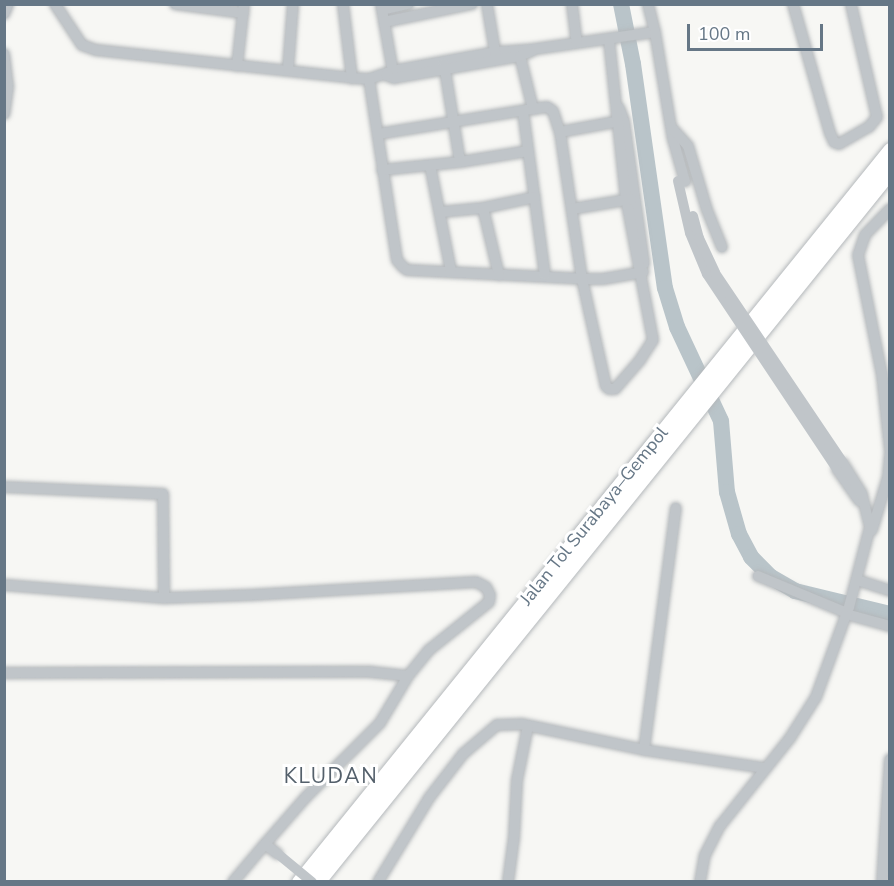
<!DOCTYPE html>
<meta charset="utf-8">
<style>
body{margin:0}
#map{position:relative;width:894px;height:886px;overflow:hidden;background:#f7f7f4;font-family:"Nunito Sans",sans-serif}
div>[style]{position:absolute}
.river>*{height:16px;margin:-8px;padding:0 8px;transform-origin:8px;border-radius:8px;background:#b9c4c9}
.roads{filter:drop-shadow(0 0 2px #b4b8bb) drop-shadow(0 0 2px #b4b8bb)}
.minor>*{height:10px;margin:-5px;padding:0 5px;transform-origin:5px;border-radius:5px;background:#c0c5c9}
.highway>*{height:15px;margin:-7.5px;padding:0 7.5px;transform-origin:7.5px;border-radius:7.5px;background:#fff}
.minor-bridge>*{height:10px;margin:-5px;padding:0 5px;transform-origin:5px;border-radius:5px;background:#c0c5c9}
span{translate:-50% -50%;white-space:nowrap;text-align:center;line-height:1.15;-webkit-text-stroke:6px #fff;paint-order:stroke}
.street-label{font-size:18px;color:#667786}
.quarter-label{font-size:21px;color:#54606b;letter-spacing:1.5px}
.frame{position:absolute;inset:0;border:6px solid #667786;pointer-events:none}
.scale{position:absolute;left:687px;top:24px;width:136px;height:27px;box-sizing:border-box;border:3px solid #667786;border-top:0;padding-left:8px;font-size:18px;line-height:21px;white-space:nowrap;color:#667786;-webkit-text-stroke:4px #fff;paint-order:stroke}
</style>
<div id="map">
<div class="river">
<div style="left:621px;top:4px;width:61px;rotate:78.7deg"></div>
<div style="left:633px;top:64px;width:226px;rotate:81.9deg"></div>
<div style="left:665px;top:288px;width:41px;rotate:72.9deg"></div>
<div style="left:677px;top:327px;width:104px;rotate:64.9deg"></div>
<div style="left:721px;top:421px;width:71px;rotate:85.2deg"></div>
<div style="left:727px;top:492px;width:44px;rotate:74.1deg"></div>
<div style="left:739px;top:534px;width:26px;rotate:62deg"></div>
<div style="left:751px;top:557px;width:28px;rotate:45deg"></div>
<div style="left:771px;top:577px;width:28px;rotate:30deg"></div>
<div style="left:795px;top:591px;width:98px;rotate:13.6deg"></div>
</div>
<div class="roads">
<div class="minor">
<div style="left:55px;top:4px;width:49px;rotate:56.6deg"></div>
<div style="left:82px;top:45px;width:15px;rotate:20deg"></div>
<div style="left:96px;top:50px;width:258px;rotate:6.2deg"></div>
<div style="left:352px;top:78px;width:17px;rotate:3deg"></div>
<div style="left:369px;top:79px;width:24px;rotate:-19deg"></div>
<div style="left:392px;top:71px;width:106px;rotate:-10.4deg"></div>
<div style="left:496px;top:52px;width:39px;rotate:-4deg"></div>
<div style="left:535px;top:49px;width:121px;rotate:-8.1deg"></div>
<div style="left:175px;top:4px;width:69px;rotate:7.5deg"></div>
<div style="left:343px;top:4px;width:75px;rotate:83.1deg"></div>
<div style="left:381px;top:4px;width:75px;rotate:80deg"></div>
<div style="left:487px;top:4px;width:54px;rotate:80.4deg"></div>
<div style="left:572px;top:4px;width:38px;rotate:83deg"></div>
<div style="left:648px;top:4px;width:29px;rotate:76deg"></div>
<div style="left:655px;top:32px;width:109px;rotate:80.5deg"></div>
<div style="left:673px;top:139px;width:44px;rotate:74.1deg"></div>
<div style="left:793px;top:4px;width:134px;rotate:74deg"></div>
<div style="left:830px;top:133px;width:10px;rotate:66deg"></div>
<div style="left:834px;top:142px;width:5px;rotate:22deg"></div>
<div style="left:839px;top:144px;width:34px;rotate:-30deg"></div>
<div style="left:869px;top:127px;width:13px;rotate:-51deg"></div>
<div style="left:877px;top:117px;width:116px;rotate:-103deg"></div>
<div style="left:382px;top:10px;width:27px;rotate:-13deg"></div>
<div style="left:4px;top:14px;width:11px;rotate:-68deg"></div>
<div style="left:384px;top:22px;width:90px;rotate:-11.6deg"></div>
<div style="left:519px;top:52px;width:59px;rotate:76.2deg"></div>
<div style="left:4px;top:54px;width:33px;rotate:83deg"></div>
<div style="left:8px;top:87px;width:27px;rotate:98deg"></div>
<div style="left:444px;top:64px;width:99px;rotate:80.7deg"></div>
<div style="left:237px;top:66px;width:62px;rotate:-83.6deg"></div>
<div style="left:288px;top:69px;width:65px;rotate:-85.6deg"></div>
<div style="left:386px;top:75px;width:9px;rotate:21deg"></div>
<div style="left:394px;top:78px;width:128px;rotate:-9.9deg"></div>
<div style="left:520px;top:56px;width:13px;rotate:-23deg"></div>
<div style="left:369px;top:79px;width:183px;rotate:81.2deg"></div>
<div style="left:397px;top:260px;width:8px;rotate:50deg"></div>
<div style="left:402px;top:266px;width:6px;rotate:39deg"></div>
<div style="left:407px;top:270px;width:175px;rotate:2.9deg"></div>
<div style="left:582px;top:279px;width:21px"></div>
<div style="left:603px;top:279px;width:41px;rotate:-9.9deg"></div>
<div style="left:619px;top:108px;width:14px;rotate:69deg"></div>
<div style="left:624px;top:121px;width:144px;rotate:82deg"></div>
<div style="left:523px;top:111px;width:165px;rotate:82.4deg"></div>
<div style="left:671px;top:127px;width:25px;rotate:48deg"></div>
<div style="left:688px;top:146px;width:67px;rotate:73.5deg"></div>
<div style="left:707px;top:210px;width:40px;rotate:68deg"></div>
<div style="left:560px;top:132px;width:61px;rotate:-10.4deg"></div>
<div style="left:378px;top:134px;width:157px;rotate:-9.2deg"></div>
<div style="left:533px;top:109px;width:14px;rotate:-8deg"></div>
<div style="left:547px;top:107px;width:7px;rotate:34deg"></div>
<div style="left:553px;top:111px;width:22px;rotate:72deg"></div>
<div style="left:560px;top:132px;width:149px;rotate:81.5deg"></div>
<div style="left:582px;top:279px;width:110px;rotate:77.4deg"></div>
<div style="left:606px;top:386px;width:4px;rotate:45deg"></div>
<div style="left:609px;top:389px;width:6px"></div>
<div style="left:615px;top:389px;width:38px;rotate:-49deg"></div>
<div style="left:640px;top:360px;width:24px;rotate:-57deg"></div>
<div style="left:653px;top:340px;width:144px;rotate:-100.8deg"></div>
<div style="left:626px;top:199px;width:161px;rotate:-96.1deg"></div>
<div style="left:430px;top:165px;width:108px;rotate:78.8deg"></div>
<div style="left:382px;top:170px;width:78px;rotate:-5.9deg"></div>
<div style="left:460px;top:162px;width:69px;rotate:-9.2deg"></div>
<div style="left:483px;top:208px;width:69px;rotate:76.6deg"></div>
<div style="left:572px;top:209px;width:60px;rotate:-9.6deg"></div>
<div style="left:890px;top:209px;width:36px;rotate:134deg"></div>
<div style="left:865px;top:235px;width:21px;rotate:109deg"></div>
<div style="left:858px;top:255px;width:122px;rotate:78.7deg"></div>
<div style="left:882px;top:375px;width:75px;rotate:83.9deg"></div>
<div style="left:441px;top:212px;width:42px;rotate:-5.4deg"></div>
<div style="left:483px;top:208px;width:53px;rotate:-11.9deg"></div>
<div style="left:837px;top:469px;width:39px;rotate:55deg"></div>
<div style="left:4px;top:487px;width:159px;rotate:2.5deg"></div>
<div style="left:163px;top:494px;width:104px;rotate:89.4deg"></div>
<div style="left:872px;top:530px;width:55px;rotate:-73.2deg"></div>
<div style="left:888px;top:477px;width:23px;rotate:-85deg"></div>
<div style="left:758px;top:576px;width:96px;rotate:22.6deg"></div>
<div style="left:857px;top:580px;width:35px;rotate:18deg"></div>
<div style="left:4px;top:585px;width:161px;rotate:4.6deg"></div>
<div style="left:164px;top:598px;width:87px;rotate:-2deg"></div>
<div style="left:251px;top:595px;width:225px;rotate:-3.3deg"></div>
<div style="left:476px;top:582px;width:11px;rotate:27deg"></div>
<div style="left:486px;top:587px;width:9px;rotate:63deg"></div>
<div style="left:490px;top:595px;width:7px;rotate:98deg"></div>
<div style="left:489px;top:602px;width:77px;rotate:141.3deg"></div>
<div style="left:429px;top:650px;width:33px;rotate:129deg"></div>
<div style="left:408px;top:676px;width:55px;rotate:120.8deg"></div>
<div style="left:380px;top:723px;width:105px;rotate:135deg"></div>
<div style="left:306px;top:797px;width:62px;rotate:131.1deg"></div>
<div style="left:265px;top:844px;width:16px;rotate:38deg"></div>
<div style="left:846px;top:614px;width:46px;rotate:15.3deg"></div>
<div style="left:4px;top:673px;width:367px;rotate:-0.2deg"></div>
<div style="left:371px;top:672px;width:37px;rotate:6deg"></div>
<div style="left:644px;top:750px;width:244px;rotate:-82.5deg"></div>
<div style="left:233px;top:882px;width:50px;rotate:-49.9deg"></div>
<div style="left:378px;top:882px;width:98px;rotate:-58.7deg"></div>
<div style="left:429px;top:798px;width:56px;rotate:-52.3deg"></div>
<div style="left:463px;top:754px;width:45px;rotate:-40.5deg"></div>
<div style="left:497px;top:725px;width:24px;rotate:-2deg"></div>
<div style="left:521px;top:724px;width:126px;rotate:11.9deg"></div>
<div style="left:644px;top:750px;width:121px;rotate:8.5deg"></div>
<div style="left:508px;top:882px;width:45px;rotate:-82.4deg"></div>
<div style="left:514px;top:837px;width:57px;rotate:-87deg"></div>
<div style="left:517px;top:780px;width:55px;rotate:-78.5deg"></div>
<div style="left:700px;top:882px;width:27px;rotate:-80deg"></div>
<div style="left:705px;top:855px;width:33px;rotate:-63deg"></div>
<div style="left:720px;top:826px;width:112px;rotate:-51.5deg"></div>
<div style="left:790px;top:738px;width:49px;rotate:-57.6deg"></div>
<div style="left:816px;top:697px;width:96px;rotate:-69.9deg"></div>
<div style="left:849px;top:607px;width:83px;rotate:-75.3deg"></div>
<div style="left:870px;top:527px;width:34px;rotate:-104deg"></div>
<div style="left:862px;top:494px;width:36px;rotate:-122deg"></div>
<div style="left:882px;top:882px;width:123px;rotate:-86.3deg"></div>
</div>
<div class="highway">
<div style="left:299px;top:882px;width:941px;rotate:-51.08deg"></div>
<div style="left:317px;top:882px;width:913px;rotate:-51.13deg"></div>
</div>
</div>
<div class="minor-bridge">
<div style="left:678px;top:181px;width:53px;rotate:77deg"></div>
<div style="left:690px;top:233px;width:44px;rotate:67.5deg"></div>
<div style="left:707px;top:274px;width:234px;rotate:56.3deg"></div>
<div style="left:693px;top:216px;width:23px;rotate:75deg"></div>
<div style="left:699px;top:238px;width:38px;rotate:65deg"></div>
<div style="left:715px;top:273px;width:229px;rotate:56deg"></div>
<div style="left:278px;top:854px;width:44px;rotate:39.5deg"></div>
</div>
<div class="street-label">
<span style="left:594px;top:516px;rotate:-51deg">Jalan Tol Surabaya–Gempol</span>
</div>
<div class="quarter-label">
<span style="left:331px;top:776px">KLUDAN</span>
</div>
<div class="frame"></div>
<div class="scale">100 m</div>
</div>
